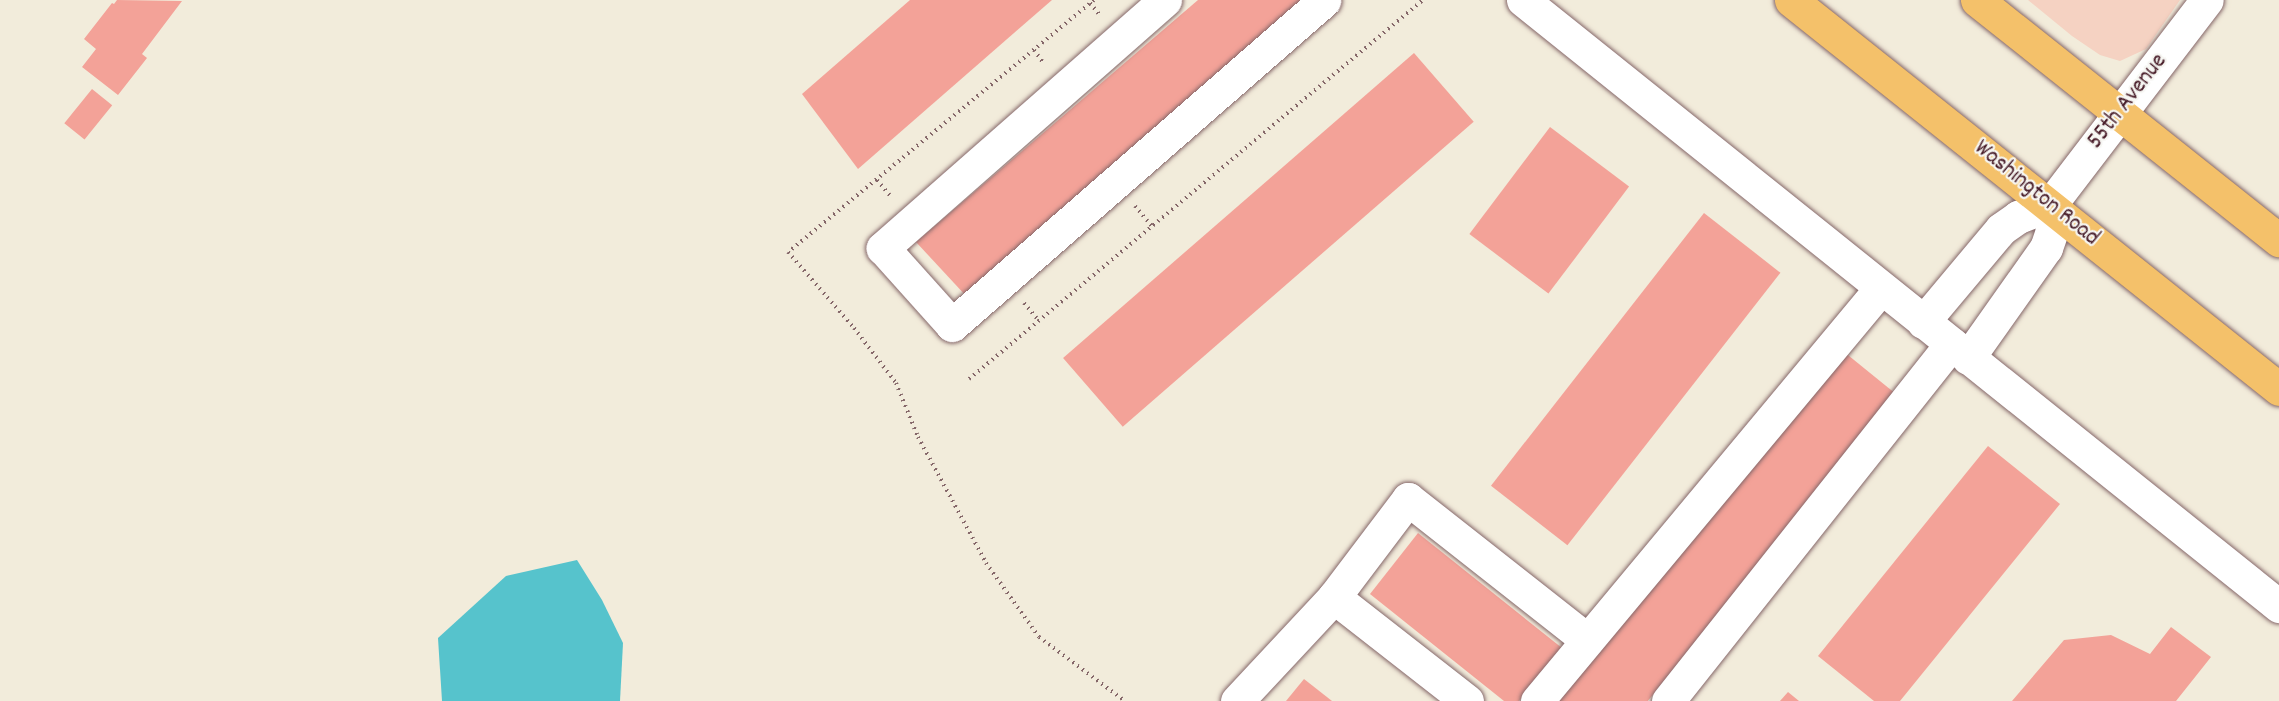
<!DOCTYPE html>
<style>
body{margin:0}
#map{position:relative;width:2279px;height:701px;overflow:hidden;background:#f2ecdb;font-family:Dekko,sans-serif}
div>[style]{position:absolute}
.built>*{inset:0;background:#f5d2c2}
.water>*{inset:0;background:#56c3cc}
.building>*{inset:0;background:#f3a298;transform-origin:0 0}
.path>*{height:4px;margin-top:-2px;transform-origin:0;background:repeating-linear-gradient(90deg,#856769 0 1.5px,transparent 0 6px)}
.roads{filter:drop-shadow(0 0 2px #856769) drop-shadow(0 0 2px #856769)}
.minor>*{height:33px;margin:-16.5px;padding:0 16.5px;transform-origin:16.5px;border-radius:16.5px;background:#fff}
.major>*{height:33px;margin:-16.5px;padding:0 16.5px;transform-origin:16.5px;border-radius:16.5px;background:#f4c16a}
span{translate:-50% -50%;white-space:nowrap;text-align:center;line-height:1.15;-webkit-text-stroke:4.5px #f6f6f2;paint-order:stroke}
.street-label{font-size:24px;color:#4a1f2b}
</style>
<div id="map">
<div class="built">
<div style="clip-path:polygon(2028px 0,2180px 0,2146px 49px,2120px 61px,2100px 55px,2072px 36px)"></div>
</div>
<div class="water">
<div style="clip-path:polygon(577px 560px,602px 600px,623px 643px,620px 701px,442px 701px,438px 638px,506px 576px)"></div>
</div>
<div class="building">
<div style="clip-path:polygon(117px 0,182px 1px,142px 54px,147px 58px,118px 95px,82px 67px,96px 49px,84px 39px,112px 3px,114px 4px)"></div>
<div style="clip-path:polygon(910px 0,1052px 0,858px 169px,802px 94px)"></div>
<div style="clip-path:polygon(1198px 0,1311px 0,967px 297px,916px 242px)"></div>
<div style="left:1414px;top:53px;width:91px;height:465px;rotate:49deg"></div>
<div style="left:92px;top:89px;width:26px;height:44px;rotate:39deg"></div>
<div style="left:1550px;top:127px;width:99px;height:134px;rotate:37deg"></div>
<div style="left:1704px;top:213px;width:97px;height:346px;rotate:38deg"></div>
<div style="left:1838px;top:347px;width:75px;height:453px;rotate:39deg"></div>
<div style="clip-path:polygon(1988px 446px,2060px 504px,1900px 701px,1874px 701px,1818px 656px)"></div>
<div style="clip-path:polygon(1418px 533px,1562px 648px,1519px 701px,1504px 701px,1370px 594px)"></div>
<div style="clip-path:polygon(2171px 627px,2211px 657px,2176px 701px,2012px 701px,2064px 640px,2111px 635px,2150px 654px)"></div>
<div style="clip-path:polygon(1304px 679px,1332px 701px,1286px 701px)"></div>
<div style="clip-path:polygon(1788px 692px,1799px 701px,1780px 701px)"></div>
</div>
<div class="path">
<div style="left:1094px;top:0;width:396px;rotate:140.5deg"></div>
<div style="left:788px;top:252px;width:101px;rotate:49deg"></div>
<div style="left:854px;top:328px;width:69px;rotate:52.6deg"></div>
<div style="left:896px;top:383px;width:58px;rotate:67.8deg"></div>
<div style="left:918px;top:437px;width:143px;rotate:61.6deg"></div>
<div style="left:986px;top:563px;width:91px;rotate:54.4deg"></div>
<div style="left:1039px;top:637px;width:107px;rotate:36.7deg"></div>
<div style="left:1090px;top:3px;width:14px;rotate:51deg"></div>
<div style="left:1034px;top:50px;width:17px;rotate:54deg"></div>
<div style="left:877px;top:180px;width:23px;rotate:50deg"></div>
<div style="left:1135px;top:206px;width:26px;rotate:50deg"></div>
<div style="left:1024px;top:303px;width:23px;rotate:50deg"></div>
<div style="left:969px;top:379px;width:591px;rotate:-39.86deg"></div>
</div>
<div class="roads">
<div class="minor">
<div style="left:1165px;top:0;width:376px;rotate:138.7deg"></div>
<div style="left:883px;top:248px;width:103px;rotate:48.1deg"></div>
<div style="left:952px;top:325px;width:494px;rotate:-41.1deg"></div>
<div style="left:1523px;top:0;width:969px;rotate:38.72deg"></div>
<div style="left:2050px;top:205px;width:258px;rotate:-52.6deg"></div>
<div style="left:1923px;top:322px;width:121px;rotate:-50deg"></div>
<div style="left:2001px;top:229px;width:21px;rotate:-35deg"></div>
<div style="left:2018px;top:217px;width:34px;rotate:-21deg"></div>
<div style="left:1968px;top:358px;width:135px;rotate:-54.7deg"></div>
<div style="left:2046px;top:248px;width:18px;rotate:-71deg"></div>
<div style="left:2052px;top:231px;width:26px;rotate:-94deg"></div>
<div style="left:1237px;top:701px;width:142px;rotate:-47deg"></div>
<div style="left:1467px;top:701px;width:169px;rotate:-142deg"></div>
<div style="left:1334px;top:597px;width:123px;rotate:-52.9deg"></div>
<div style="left:1408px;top:499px;width:228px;rotate:38.2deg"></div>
<div style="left:1537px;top:701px;width:537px;rotate:-50.21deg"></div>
<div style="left:1668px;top:701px;width:456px;rotate:-51.6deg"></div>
</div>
<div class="major">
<div style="left:1791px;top:0;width:624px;rotate:38.56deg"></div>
<div style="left:1977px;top:0;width:386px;rotate:38.5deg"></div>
</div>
</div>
<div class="street-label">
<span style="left:2128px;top:102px;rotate:-52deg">55th Avenue</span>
<span style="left:2036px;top:194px;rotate:39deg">Washington Road</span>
</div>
</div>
